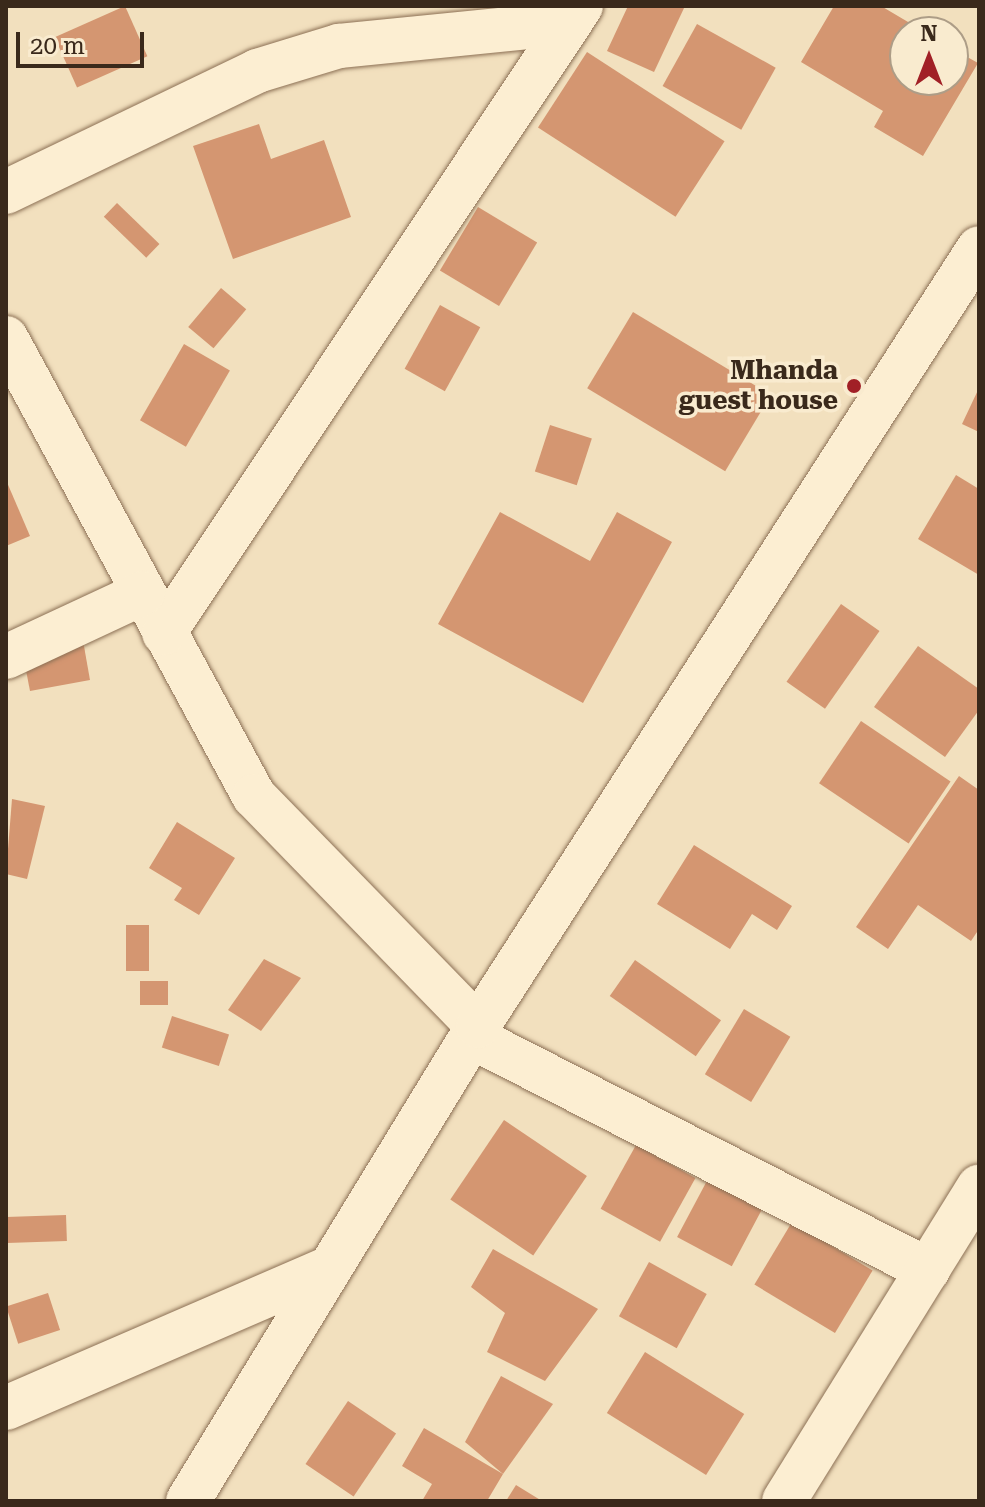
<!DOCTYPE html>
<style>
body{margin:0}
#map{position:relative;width:985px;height:1507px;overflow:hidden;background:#f2e0be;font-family:"Roboto Serif",serif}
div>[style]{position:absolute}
.building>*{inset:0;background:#d49671;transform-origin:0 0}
.roads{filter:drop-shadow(0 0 2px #8c7055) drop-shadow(0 0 2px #8c7055)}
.minor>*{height:44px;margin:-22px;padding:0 22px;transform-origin:22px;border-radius:22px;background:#fceed2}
.dots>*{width:22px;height:22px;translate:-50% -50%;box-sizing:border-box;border:4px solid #f9ebcf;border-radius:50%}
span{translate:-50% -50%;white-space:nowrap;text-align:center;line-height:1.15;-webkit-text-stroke:7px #f9ebcf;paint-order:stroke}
.poi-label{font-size:26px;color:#3a291b;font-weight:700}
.right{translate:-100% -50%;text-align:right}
.frame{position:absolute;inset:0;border:8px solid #3a291b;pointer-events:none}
.north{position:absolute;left:889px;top:16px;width:80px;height:80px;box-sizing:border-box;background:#f9ebcf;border:2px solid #ad9d87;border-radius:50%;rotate:0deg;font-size:22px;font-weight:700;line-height:32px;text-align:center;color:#3a291b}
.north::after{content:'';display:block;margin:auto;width:28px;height:36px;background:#a12026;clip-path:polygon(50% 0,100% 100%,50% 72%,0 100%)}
.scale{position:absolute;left:16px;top:32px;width:128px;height:36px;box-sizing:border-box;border:4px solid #3a291b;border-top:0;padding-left:10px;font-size:24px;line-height:28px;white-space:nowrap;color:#3a291b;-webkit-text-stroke:6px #f9ebcf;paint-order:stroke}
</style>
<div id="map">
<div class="building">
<div style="left:125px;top:6px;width:55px;height:77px;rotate:66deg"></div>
<div style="clip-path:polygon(628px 6px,685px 6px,654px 72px,607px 51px)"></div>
<div style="clip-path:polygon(834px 6px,881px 6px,925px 32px,905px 32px,905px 80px,953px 80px,953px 49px,978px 63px,923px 156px,874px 127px,883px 111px,801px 62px)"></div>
<div style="left:697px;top:24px;width:90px;height:71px;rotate:29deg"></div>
<div style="left:587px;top:52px;width:164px;height:90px;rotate:33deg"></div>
<div style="clip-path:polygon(259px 124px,271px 159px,324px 140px,351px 217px,233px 259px,193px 146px)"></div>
<div style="left:117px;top:203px;width:59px;height:19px;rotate:44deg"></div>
<div style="left:478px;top:207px;width:69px;height:74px;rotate:31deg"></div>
<div style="left:221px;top:288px;width:33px;height:51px;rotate:40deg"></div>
<div style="left:440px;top:305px;width:46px;height:73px;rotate:29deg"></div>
<div style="left:633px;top:312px;width:161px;height:89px;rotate:31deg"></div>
<div style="left:184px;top:344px;width:53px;height:88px;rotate:30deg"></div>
<div style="clip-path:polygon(979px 388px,979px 432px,962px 424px)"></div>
<div style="left:550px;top:425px;width:44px;height:49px;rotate:18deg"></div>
<div style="clip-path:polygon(956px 475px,979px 489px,979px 575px,918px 539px)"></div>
<div style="clip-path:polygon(6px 480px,30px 536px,6px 546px)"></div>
<div style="clip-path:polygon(500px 512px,590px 561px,617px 512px,672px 542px,583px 703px,438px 624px)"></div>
<div style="left:841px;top:604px;width:47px;height:95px;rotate:35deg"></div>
<div style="clip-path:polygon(82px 635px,90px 680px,30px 691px,24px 660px)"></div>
<div style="clip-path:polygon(918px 646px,979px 689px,979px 710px,945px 757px,874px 707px)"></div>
<div style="left:861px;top:721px;width:108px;height:75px;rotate:34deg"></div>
<div style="clip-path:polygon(959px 776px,979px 790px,979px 929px,971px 941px,918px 905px,888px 949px,856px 927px)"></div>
<div style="clip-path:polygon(12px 799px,45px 806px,27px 879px,6px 874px)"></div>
<div style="clip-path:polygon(177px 822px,235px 858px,199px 915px,174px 900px,182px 888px,149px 868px)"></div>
<div style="clip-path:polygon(694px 845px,792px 906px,777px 930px,752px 914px,730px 949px,657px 904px)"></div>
<div style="left:126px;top:925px;width:23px;height:46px"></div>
<div style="clip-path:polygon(264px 959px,301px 978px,261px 1031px,228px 1010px)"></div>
<div style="left:635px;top:960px;width:105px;height:44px;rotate:35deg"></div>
<div style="left:140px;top:981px;width:28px;height:24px"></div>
<div style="left:744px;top:1009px;width:54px;height:76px;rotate:31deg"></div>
<div style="left:172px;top:1016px;width:60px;height:33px;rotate:18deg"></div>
<div style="left:504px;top:1120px;width:100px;height:96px;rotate:34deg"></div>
<div style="left:636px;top:1145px;width:68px;height:73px;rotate:29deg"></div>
<div style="left:709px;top:1177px;width:62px;height:68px;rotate:28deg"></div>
<div style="left:66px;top:1215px;width:26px;height:60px;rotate:88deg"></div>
<div style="left:792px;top:1222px;width:94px;height:73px;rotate:31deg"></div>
<div style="clip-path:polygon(493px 1249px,598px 1309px,545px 1381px,487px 1352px,505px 1313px,471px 1287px)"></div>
<div style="left:649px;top:1262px;width:66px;height:62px;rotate:29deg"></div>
<div style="left:48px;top:1293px;width:39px;height:44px;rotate:72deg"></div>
<div style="left:645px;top:1352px;width:117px;height:72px;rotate:32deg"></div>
<div style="clip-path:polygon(501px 1376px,553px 1404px,503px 1474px,465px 1442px)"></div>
<div style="left:348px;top:1401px;width:58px;height:76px;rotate:34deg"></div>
<div style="clip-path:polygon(424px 1428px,503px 1474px,487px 1501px,422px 1501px,432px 1484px,402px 1466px)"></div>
<div style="clip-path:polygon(516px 1485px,542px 1501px,506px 1501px)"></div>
</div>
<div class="roads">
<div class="minor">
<div style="left:6px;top:192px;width:279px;rotate:-25.7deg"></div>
<div style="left:257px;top:71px;width:86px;rotate:-17deg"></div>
<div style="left:339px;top:46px;width:230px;rotate:-5.7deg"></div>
<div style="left:6px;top:338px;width:521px;rotate:61.57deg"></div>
<div style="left:254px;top:796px;width:321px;rotate:45.8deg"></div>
<div style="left:164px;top:633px;width:753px;rotate:-56.37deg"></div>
<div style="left:6px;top:657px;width:151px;rotate:-25deg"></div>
<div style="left:472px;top:1037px;width:512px;rotate:27.07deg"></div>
<div style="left:6px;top:1408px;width:352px;rotate:-23.4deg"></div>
<div style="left:188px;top:1501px;width:557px;rotate:-58.59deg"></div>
<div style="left:478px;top:1026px;width:925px;rotate:-57.22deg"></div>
<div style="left:784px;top:1501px;width:370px;rotate:-58.2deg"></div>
</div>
</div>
<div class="dots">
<div style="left:854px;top:386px;background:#a12026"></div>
</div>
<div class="poi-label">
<span class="right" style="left:838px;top:386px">Mhanda<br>guest house</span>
</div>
<div class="frame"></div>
<div class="north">N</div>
<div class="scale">20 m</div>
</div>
